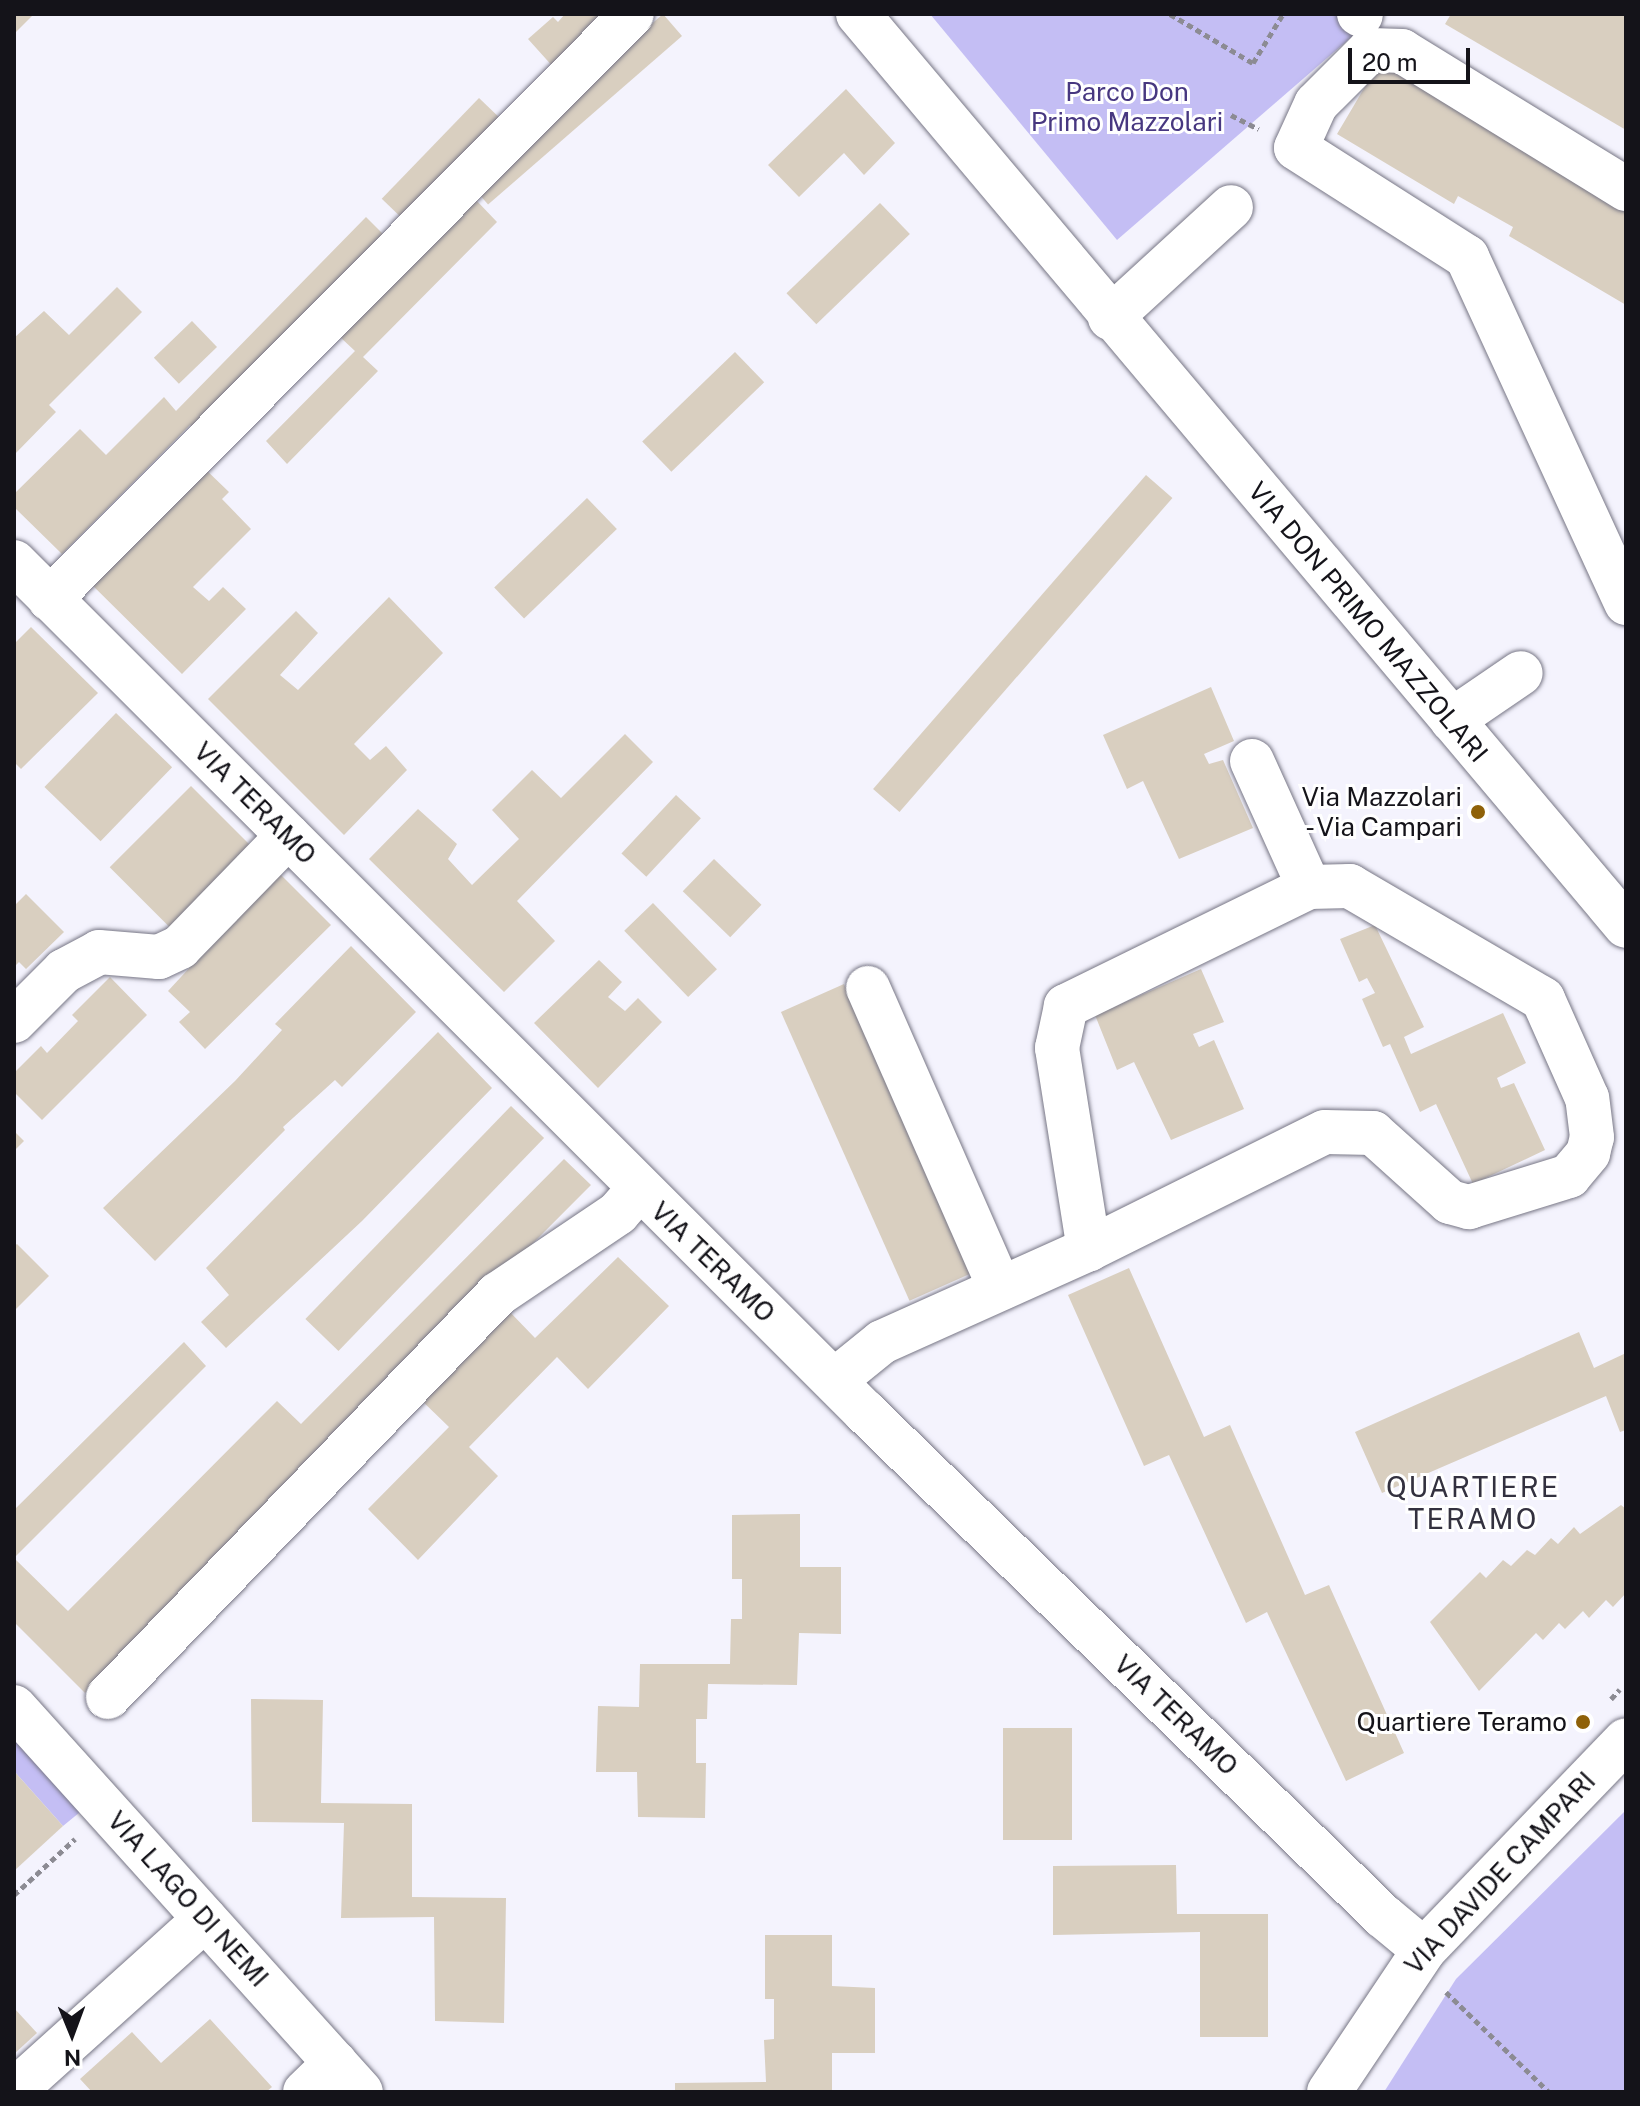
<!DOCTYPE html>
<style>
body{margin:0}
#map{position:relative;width:1640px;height:2106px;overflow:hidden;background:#f4f3fd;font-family:"Public Sans",sans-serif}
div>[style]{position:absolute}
.green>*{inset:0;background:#c4bef4}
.building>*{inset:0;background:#d9cfc0;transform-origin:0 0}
.path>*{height:5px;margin-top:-2.5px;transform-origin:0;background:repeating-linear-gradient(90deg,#8c8b93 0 6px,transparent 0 10px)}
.roads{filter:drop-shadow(0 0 2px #777685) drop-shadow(0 0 2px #777685)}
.minor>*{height:44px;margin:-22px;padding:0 22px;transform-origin:22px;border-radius:22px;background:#fff}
.dots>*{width:22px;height:22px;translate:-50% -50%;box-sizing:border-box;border:4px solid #fff;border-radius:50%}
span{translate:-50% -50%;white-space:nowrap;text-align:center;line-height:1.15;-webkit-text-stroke:6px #fff;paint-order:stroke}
.park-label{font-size:26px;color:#473780}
.street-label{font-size:26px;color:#141319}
.poi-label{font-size:26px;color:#141319}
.right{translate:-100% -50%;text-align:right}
.neighbourhood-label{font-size:28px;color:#33313f;letter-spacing:2px}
.frame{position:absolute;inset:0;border:16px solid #141319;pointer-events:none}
.north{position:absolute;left:32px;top:1994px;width:80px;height:80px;-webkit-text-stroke:6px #fff;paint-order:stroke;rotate:179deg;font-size:22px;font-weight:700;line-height:32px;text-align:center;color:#141319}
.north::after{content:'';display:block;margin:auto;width:28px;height:36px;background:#141319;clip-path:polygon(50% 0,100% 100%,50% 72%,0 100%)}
.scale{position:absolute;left:1348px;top:48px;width:122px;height:36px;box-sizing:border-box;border:4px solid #141319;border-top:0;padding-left:10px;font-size:24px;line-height:28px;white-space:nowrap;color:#141319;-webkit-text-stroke:6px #fff;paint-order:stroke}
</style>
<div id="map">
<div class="green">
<div style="clip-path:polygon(930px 14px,1378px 14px,1117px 240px)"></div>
<div style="clip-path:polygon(14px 1728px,85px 1808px,63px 1826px,14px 1771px)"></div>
<div style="clip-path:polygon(1626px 1810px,1626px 2092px,1384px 2092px,1456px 1979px)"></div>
</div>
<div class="building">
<div style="clip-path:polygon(14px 14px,34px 14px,14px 34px)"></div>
<div style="clip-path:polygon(565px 14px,613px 14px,555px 69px,528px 39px,553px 17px,558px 22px)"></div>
<div style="left:663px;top:14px;width:29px;height:257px;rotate:49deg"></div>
<div style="clip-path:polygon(1451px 14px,1626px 14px,1626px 130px,1445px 24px)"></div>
<div style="clip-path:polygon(1379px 63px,1626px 198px,1626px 305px,1509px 236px,1513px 227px,1458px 196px,1454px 204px,1337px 134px)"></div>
<div style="clip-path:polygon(846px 89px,895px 143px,864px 175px,844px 153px,799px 197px,768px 165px)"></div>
<div style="left:479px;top:98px;width:30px;height:140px;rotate:44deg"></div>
<div style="clip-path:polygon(476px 200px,497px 222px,363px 357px,378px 371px,287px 464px,266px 441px,355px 351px,340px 337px)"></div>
<div style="left:880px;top:203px;width:43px;height:130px;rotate:46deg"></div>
<div style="clip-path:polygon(366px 217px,389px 240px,203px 439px,190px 425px,62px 554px,14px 507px,14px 494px,80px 429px,106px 455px,164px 397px,176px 411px)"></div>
<div style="clip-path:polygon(117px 287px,142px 312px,49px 405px,56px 412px,14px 455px,14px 338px,44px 311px,69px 335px)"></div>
<div style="left:192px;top:321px;width:36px;height:53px;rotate:46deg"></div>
<div style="left:735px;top:352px;width:42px;height:129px;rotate:46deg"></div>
<div style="clip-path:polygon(202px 466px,229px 492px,222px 499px,251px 529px,193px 587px,209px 601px,223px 587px,246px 609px,182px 674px,81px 574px)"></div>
<div style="left:1146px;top:475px;width:35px;height:416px;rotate:41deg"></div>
<div style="left:587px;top:498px;width:43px;height:129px;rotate:46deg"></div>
<div style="clip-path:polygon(389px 597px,443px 653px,354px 744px,370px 760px,386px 746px,407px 770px,344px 835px,208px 699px,296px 611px,318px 633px,280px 675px,298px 690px)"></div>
<div style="clip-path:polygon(31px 627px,98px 693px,21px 769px,14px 762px,14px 644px)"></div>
<div style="clip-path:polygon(1211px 687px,1234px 741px,1204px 754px,1209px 764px,1223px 760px,1253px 828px,1179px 859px,1143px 781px,1127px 789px,1103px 735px)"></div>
<div style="left:116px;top:713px;width:78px;height:103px;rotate:44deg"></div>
<div style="clip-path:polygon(625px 734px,653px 762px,517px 901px,555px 941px,504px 992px,369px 859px,418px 809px,457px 844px,448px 859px,472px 885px,519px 839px,492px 810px,532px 770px,561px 798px)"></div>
<div style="left:191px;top:786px;width:93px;height:115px;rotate:45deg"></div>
<div style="left:676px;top:795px;width:34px;height:80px;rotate:43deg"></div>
<div style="left:714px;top:859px;width:66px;height:45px;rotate:44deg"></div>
<div style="clip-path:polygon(278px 872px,331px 925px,205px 1049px,179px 1022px,190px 1012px,168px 991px)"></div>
<div style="clip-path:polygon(26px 894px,64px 932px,26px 969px,19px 962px,14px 967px,14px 906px)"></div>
<div style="left:653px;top:903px;width:92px;height:40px;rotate:46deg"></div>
<div style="clip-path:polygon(1375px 925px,1424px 1027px,1404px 1037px,1411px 1054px,1503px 1013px,1526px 1063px,1497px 1078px,1501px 1088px,1514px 1083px,1545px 1150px,1473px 1184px,1436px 1104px,1420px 1112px,1390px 1044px,1383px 1047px,1362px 999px,1375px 993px,1367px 978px,1359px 982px,1340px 939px)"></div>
<div style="clip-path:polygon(351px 946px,416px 1012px,342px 1087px,335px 1080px,283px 1127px,285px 1130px,155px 1261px,103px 1208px,235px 1081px,282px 1030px,275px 1024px)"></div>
<div style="clip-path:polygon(599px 960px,622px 982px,608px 997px,625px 1011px,638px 998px,662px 1022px,598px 1088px,534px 1023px)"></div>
<div style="clip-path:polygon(1201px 969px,1224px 1022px,1193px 1034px,1199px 1047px,1214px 1040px,1244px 1109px,1171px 1140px,1134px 1062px,1117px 1070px,1095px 1015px)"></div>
<div style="clip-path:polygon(110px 977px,147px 1015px,42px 1120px,14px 1092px,14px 1073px,41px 1046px,47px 1053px,78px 1021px,72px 1015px)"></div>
<div style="left:844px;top:984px;width:316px;height:69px;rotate:66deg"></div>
<div style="clip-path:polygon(438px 1032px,492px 1088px,362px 1221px,226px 1348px,201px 1322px,229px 1295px,206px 1268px)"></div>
<div style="left:511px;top:1106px;width:46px;height:296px;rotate:44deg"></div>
<div style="clip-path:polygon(14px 1131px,24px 1141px,14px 1151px)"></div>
<div style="clip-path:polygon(564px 1159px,591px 1185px,85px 1693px,14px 1622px,14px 1510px,184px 1342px,206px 1366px,14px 1558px,68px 1611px,277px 1401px,301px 1424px)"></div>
<div style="clip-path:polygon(17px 1244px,49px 1276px,14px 1311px,14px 1246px)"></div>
<div style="clip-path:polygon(618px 1257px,669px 1306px,588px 1389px,557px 1357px,469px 1447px,498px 1476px,418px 1560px,368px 1509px,449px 1427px,418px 1397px,507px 1309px,535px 1338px)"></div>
<div style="clip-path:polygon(1129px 1268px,1204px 1437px,1230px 1425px,1305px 1595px,1329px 1585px,1404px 1753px,1346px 1781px,1267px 1612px,1246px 1623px,1169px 1455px,1144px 1466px,1068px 1295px)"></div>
<div style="clip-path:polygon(1579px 1332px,1594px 1368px,1626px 1353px,1626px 1430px,1620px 1432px,1606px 1396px,1382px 1493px,1355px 1432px)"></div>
<div style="clip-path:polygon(1621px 1505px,1626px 1509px,1626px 1593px,1613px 1607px,1606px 1600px,1589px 1618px,1583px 1611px,1565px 1629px,1559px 1623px,1543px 1640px,1536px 1633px,1479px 1691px,1430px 1622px,1480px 1572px,1486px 1578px,1503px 1560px,1511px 1566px,1527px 1550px,1535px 1555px,1551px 1538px,1558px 1544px,1574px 1527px,1580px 1534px)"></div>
<div style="clip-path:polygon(800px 1514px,800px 1567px,841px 1567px,841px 1634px,799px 1633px,797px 1685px,708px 1684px,707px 1719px,696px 1719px,696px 1763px,706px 1763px,705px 1818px,638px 1817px,637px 1772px,596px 1772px,598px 1706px,639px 1707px,640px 1664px,730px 1664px,731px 1619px,742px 1619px,742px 1579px,732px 1579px,732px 1515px)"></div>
<div style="clip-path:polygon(251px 1699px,323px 1700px,321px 1803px,412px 1804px,412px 1897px,506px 1898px,504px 2023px,435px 2021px,434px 1917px,341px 1918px,344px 1823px,252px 1822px)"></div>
<div style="left:1003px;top:1728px;width:69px;height:112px"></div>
<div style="clip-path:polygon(14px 1771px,63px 1826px,14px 1871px)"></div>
<div style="clip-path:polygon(1176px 1865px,1177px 1914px,1268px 1914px,1268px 2037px,1200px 2037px,1200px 1932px,1053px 1935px,1053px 1866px)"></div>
<div style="clip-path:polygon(765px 1935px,832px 1935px,832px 1986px,875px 1988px,875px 2053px,832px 2053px,832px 2092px,675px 2092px,675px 2083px,766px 2082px,764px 2040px,774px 2039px,774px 1999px,765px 1999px)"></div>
<div style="clip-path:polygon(14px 2008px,37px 2033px,14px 2054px)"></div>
<div style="clip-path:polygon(210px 2019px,272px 2087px,266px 2092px,92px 2092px,80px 2079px,132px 2032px,161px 2063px)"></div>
</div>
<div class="path">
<div style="left:1170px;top:14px;width:96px;rotate:30.6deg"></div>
<div style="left:1253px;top:63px;width:57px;rotate:-58.5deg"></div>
<div style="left:1231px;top:115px;width:31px;rotate:27deg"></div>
<div style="left:1611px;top:1699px;width:13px;rotate:-48deg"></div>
<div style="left:14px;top:1895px;width:83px;rotate:-42.6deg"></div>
<div style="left:1446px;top:1992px;width:144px;rotate:44.2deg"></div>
</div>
<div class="roads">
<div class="minor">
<div style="left:858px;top:14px;width:1192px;rotate:49.9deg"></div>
<div style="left:1359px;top:14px;width:2px;rotate:27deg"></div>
<div style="left:1626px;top:189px;width:263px;rotate:-148.4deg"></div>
<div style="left:1402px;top:51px;width:32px;rotate:-178deg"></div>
<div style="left:1370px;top:50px;width:76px;rotate:135deg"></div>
<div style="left:1316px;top:104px;width:48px;rotate:114.4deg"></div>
<div style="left:1296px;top:148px;width:203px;rotate:32.5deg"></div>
<div style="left:1467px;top:257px;width:381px;rotate:65.3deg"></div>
<div style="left:1110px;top:318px;width:164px;rotate:-42.5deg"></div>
<div style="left:14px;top:562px;width:1203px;rotate:44.97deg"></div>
<div style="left:865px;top:1412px;width:723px;rotate:44.22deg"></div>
<div style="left:1383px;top:1916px;width:53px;rotate:39.7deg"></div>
<div style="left:50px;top:599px;width:825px;rotate:-45.15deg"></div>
<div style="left:1452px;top:720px;width:83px;rotate:-34.3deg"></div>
<div style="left:1252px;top:761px;width:138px;rotate:65.7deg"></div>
<div style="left:868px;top:988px;width:328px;rotate:66.3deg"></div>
<div style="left:14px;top:1021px;width:71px;rotate:-45deg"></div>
<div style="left:64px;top:971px;width:40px;rotate:-28deg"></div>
<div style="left:99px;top:952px;width:60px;rotate:4.8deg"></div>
<div style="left:159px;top:957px;width:23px;rotate:-25deg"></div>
<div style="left:180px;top:947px;width:155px;rotate:-45.8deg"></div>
<div style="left:835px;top:1380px;width:60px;rotate:-39deg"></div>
<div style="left:882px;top:1342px;width:227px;rotate:-24.2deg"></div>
<div style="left:1089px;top:1249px;width:263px;rotate:-26.4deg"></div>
<div style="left:1325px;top:1132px;width:48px;rotate:1.2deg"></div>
<div style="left:1373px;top:1133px;width:103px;rotate:41.9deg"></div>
<div style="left:1450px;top:1202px;width:20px;rotate:15deg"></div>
<div style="left:1469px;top:1207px;width:105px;rotate:-17.2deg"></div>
<div style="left:1569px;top:1176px;width:30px;rotate:-50deg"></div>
<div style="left:1588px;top:1153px;width:16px;rotate:-76deg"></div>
<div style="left:1592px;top:1137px;width:39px;rotate:-97deg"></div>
<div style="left:1587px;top:1098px;width:108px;rotate:-114deg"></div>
<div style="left:1543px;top:999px;width:224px;rotate:-149.7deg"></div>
<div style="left:1350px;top:886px;width:41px;rotate:178.6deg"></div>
<div style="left:1309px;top:887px;width:271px;rotate:153.9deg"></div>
<div style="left:1066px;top:1006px;width:43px;rotate:102.1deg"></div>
<div style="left:1057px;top:1048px;width:204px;rotate:81deg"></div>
<div style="left:108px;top:1697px;width:561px;rotate:-45.94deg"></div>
<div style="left:498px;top:1294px;width:145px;rotate:-34deg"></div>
<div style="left:618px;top:1213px;width:32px;rotate:-49deg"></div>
<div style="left:14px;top:1707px;width:518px;rotate:47.97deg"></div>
<div style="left:14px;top:2091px;width:257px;rotate:-42deg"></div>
<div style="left:305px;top:2092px;width:42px;rotate:-44deg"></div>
<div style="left:1329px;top:2092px;width:171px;rotate:-56.2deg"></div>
<div style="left:1424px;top:1950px;width:291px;rotate:-46.1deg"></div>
</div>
</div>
<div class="dots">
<div style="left:1478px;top:812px;background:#8f6109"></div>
<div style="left:1583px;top:1722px;background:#8f6109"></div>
</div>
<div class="park-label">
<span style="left:1127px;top:107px">Parco Don<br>Primo Mazzolari</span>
</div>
<div class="street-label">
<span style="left:1368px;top:622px;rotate:50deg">VIA DON PRIMO MAZZOLARI</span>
<span style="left:255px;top:803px;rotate:45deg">VIA TERAMO</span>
<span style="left:713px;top:1262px;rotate:44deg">VIA TERAMO</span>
<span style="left:1176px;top:1715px;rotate:44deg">VIA TERAMO</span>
<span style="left:1500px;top:1873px;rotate:-47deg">VIA DAVIDE CAMPARI</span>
<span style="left:188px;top:1899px;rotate:48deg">VIA LAGO DI NEMI</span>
</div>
<div class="poi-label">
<span class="right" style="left:1462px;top:812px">Via Mazzolari<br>- Via Campari</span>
<span class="right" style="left:1567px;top:1722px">Quartiere Teramo</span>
</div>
<div class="neighbourhood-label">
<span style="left:1473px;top:1503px">QUARTIERE<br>TERAMO</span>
</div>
<div class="frame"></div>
<div class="north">N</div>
<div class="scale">20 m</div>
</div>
